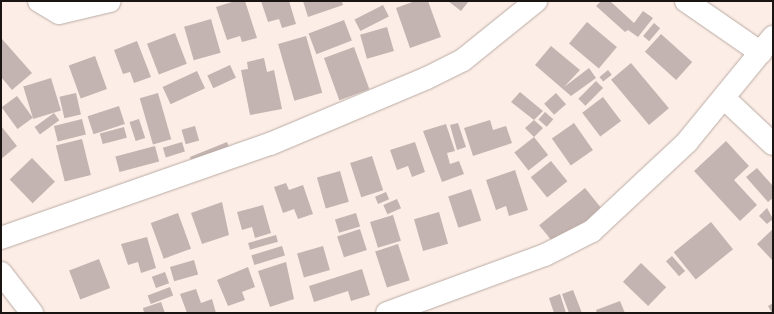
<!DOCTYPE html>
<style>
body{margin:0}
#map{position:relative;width:774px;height:314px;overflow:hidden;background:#fcede6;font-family:"Times New Roman",serif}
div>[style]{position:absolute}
.building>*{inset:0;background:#c4b4b1;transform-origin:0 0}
.roads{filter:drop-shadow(0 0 1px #b9aba4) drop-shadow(0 0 1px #b9aba4)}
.minor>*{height:22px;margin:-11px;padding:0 11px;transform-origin:11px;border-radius:11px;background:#fff}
span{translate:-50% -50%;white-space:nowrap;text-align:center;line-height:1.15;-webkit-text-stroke:3px #fcede6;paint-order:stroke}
.frame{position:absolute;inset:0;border:2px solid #1a1513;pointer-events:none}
</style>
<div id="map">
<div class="building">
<div style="clip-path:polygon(235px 1px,245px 1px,257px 38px,242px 42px,240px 36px,227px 40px,216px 7px)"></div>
<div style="clip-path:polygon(261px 1px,289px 1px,296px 24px,282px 28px,279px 19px,268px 22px)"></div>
<div style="clip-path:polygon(303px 1px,342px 1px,343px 5px,308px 17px)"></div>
<div style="clip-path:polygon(415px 1px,428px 1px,441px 37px,410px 48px,396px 8px)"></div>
<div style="clip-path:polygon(448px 1px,469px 1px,461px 11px)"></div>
<div style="clip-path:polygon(601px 1px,610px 1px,634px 23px,643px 11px,653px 18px,638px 37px,628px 30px,625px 32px,596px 6px)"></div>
<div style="left:383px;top:5px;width:13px;height:32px;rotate:63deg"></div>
<div style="left:211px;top:19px;width:35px;height:28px;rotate:74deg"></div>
<div style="left:344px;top:20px;width:22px;height:38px;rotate:69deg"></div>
<div style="left:587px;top:22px;width:39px;height:28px;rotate:40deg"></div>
<div style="left:654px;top:23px;width:8px;height:17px;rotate:40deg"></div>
<div style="left:387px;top:27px;width:25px;height:28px;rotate:74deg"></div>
<div style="left:175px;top:33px;width:33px;height:30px;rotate:69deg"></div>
<div style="left:661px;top:34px;width:42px;height:24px;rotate:42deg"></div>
<div style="left:306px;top:36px;width:59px;height:29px;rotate:74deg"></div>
<div style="clip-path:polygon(2px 39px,32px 73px,12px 90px,1px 77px)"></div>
<div style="clip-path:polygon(137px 41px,151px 77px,134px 83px,130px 72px,123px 74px,114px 50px)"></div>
<div style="clip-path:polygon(551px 46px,580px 70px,564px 87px,589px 68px,596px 78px,571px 96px,535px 65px)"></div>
<div style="left:354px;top:47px;width:45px;height:32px;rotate:70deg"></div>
<div style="left:95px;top:56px;width:35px;height:28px;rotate:70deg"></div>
<div style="clip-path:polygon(264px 58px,267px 72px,274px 70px,282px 109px,250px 115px,241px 70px,248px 69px,247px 62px)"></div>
<div style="left:631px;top:63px;width:59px;height:26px;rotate:50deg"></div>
<div style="left:230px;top:65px;width:14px;height:25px;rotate:65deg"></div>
<div style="left:608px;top:70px;width:6px;height:11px;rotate:51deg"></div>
<div style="left:197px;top:71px;width:19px;height:38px;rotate:65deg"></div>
<div style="left:51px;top:78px;width:34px;height:29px;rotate:73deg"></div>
<div style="left:596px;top:81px;width:10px;height:25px;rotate:45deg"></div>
<div style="clip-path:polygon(520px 92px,543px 111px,534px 120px,543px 128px,534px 137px,525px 128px,534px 120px,511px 102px)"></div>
<div style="left:76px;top:93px;width:22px;height:17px;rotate:77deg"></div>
<div style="left:158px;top:93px;width:48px;height:19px;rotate:74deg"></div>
<div style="left:556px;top:93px;width:15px;height:16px;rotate:48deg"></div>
<div style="left:17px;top:96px;width:27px;height:19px;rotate:54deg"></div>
<div style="left:603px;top:97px;width:30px;height:26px;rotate:53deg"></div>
<div style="left:119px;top:106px;width:19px;height:33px;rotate:72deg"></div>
<div style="left:545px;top:112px;width:11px;height:10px;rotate:41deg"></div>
<div style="left:54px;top:113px;width:9px;height:24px;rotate:54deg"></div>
<div style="left:82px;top:119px;width:16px;height:29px;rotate:76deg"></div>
<div style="left:139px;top:119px;width:20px;height:10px;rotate:72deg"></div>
<div style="clip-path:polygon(490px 120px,493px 130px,506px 126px,512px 143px,473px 156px,464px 128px)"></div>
<div style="clip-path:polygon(458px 123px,466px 147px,457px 150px,450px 125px)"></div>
<div style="left:574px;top:123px;width:33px;height:27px;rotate:55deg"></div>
<div style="clip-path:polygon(446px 124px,455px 151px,447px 153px,450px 164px,459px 161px,464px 174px,442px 182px,423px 131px)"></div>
<div style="clip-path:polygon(1px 126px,17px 146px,1px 159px)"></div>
<div style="left:195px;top:126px;width:15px;height:14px;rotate:74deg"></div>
<div style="left:124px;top:127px;width:11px;height:25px;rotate:75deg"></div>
<div style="left:534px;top:137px;width:23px;height:25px;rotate:52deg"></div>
<div style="left:82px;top:139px;width:37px;height:27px;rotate:76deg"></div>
<div style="clip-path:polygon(726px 141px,749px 166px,734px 180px,757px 205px,740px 221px,694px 171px)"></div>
<div style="left:182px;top:142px;width:10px;height:20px;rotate:73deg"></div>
<div style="left:227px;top:142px;width:11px;height:40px;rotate:68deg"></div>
<div style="clip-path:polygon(415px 142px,425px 172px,412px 177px,408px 166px,397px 170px,390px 150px)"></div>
<div style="left:155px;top:146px;width:16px;height:41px;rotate:75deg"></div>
<div style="left:372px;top:156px;width:36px;height:23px;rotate:72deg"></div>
<div style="left:32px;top:158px;width:33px;height:31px;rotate:46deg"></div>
<div style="left:551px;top:161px;width:26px;height:26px;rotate:51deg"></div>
<div style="clip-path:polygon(757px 168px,773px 186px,773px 198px,768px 202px,746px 177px)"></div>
<div style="clip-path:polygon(515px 170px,528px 210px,509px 216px,506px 206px,496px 210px,486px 180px)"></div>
<div style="left:340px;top:171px;width:32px;height:24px;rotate:74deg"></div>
<div style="clip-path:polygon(286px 183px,289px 190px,303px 185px,313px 214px,298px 219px,294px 209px,283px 213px,274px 187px)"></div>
<div style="left:585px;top:188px;width:27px;height:59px;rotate:51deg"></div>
<div style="left:471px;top:189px;width:33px;height:24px;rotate:72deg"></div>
<div style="left:386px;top:192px;width:8px;height:12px;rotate:67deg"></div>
<div style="left:397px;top:199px;width:10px;height:15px;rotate:66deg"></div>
<div style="clip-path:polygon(222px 202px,229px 235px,202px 244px,191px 213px)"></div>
<div style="clip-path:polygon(263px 205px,271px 233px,255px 238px,252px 227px,242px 230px,237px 212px)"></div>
<div style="clip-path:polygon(767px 208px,773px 219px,767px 224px,759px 216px)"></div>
<div style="left:439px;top:212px;width:33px;height:26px;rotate:74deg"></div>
<div style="left:178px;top:213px;width:38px;height:29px;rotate:70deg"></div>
<div style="left:356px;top:213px;width:14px;height:22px;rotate:73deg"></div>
<div style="left:393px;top:215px;width:27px;height:24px;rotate:73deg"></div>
<div style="left:711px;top:222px;width:35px;height:48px;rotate:51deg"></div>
<div style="left:360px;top:229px;width:22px;height:24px;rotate:72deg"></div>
<div style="clip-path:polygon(773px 229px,773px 261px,757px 244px)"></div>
<div style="left:276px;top:235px;width:7px;height:29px;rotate:74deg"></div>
<div style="clip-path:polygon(147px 237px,156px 268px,141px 273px,138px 262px,128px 265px,121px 244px)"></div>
<div style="left:398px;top:244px;width:38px;height:24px;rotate:72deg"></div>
<div style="left:282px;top:246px;width:10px;height:32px;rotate:73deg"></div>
<div style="left:323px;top:246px;width:25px;height:27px;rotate:74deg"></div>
<div style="left:672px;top:256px;width:20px;height:8px;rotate:49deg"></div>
<div style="left:99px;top:259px;width:31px;height:32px;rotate:69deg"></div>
<div style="left:194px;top:260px;width:15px;height:25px;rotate:74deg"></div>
<div style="clip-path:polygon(286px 262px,294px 299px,270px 307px,258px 271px)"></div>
<div style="left:641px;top:263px;width:35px;height:26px;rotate:44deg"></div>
<div style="clip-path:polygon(248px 267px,255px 287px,242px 292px,245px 300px,228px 306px,217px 280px)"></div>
<div style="clip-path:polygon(362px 269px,370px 295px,351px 301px,348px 291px,314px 302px,309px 286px)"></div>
<div style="left:165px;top:272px;width:12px;height:14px;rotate:70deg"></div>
<div style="left:170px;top:287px;width:9px;height:24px;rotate:69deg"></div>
<div style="clip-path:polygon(196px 289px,201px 303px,212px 299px,216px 313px,187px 313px,180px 294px)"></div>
<div style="clip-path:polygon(573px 290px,582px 313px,569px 313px,562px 294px)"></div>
<div style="clip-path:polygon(560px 294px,566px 313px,554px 313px,549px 298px)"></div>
<div style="clip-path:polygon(620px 301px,625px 313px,597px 313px,596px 310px)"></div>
<div style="clip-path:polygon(161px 302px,165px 313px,144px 313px,143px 308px)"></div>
<div style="clip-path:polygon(773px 303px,773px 313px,772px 313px,768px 306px)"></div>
</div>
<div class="roads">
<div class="minor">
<div style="left:39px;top:1px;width:23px;rotate:31deg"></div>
<div style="left:59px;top:13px;width:52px;rotate:-13.2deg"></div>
<div style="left:686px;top:1px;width:91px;rotate:34.7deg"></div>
<div style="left:725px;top:99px;width:66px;rotate:43.2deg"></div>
<div style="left:1px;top:238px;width:285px;rotate:-19.3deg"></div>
<div style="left:270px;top:144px;width:170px;rotate:-22.8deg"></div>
<div style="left:427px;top:78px;width:40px;rotate:-26.6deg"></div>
<div style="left:463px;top:60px;width:94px;rotate:-38.9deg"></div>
<div style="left:1px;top:273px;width:51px;rotate:52.2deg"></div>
<div style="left:387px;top:313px;width:168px;rotate:-20.2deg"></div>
<div style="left:545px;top:255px;width:53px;rotate:-27.1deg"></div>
<div style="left:592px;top:231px;width:130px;rotate:-43.1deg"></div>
<div style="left:687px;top:142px;width:136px;rotate:-50.7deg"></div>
</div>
</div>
<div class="frame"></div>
</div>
